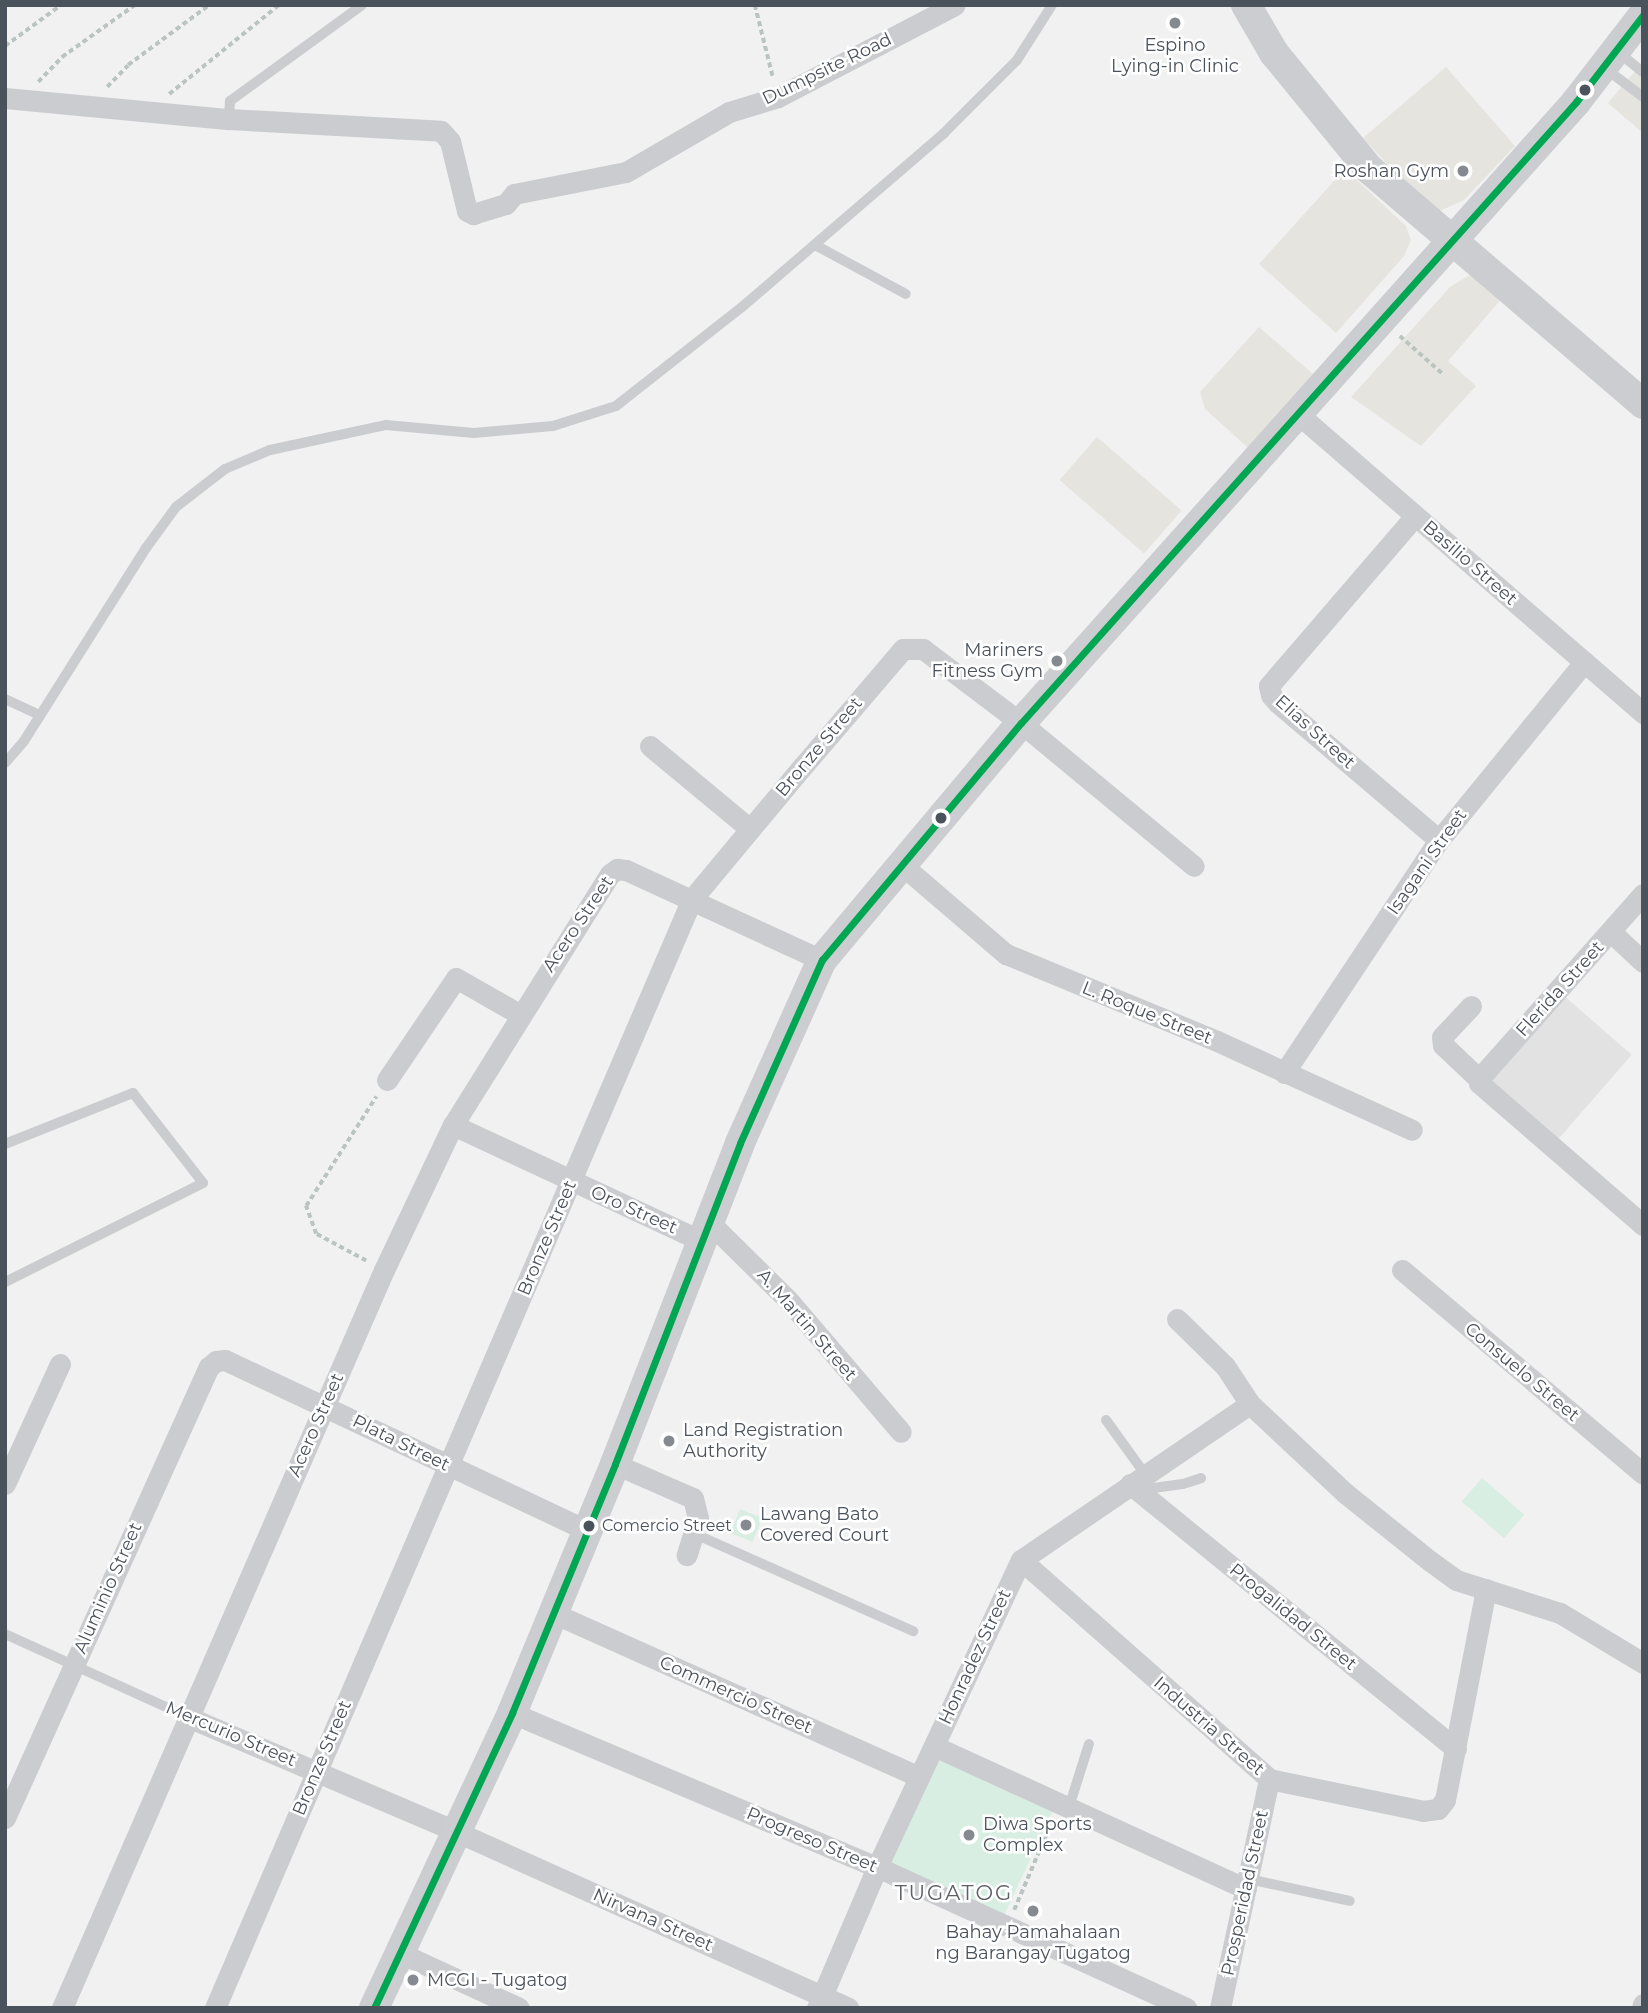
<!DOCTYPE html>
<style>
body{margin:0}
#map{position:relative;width:1648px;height:2013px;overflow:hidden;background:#f1f1f1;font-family:Montserrat,sans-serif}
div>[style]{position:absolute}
.commercial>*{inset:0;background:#e5e4df;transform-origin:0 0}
.education>*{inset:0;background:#e3e2e2;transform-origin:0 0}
.green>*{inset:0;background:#d8eee2;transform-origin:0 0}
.path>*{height:3.5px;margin-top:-1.75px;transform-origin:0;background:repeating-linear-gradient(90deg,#bac4c1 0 5px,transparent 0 8.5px)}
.service>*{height:10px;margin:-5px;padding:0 5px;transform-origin:5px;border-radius:5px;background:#cbcccf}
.minor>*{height:21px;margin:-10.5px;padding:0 10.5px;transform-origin:10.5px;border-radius:10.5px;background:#cbcccf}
.secondary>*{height:30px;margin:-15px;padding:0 15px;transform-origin:15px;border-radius:15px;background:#cccdd0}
.bus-1>*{height:7px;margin:-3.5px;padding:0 3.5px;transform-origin:3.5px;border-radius:3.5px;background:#00a651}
.dots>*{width:19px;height:19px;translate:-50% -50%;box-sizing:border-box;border:4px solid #fff;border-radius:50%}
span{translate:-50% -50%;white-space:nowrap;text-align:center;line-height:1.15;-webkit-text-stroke:5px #fff;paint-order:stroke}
.bus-label{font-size:16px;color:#4a525c}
.left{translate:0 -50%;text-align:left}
.poi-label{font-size:18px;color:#4a525c}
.right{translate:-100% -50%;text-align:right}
.street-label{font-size:18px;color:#4a525c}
.quarter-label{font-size:21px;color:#5d6064;letter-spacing:2px}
.frame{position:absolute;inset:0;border:7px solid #4a525c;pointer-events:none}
</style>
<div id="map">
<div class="commercial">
<div style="clip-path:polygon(1643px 62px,1643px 133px,1608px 103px)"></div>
<div style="clip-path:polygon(1446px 67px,1515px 146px,1464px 200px,1442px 210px,1433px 210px,1425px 205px,1363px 138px)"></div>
<div style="clip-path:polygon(1345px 169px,1406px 226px,1411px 240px,1404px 256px,1336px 333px,1259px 264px)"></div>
<div style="clip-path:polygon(1468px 276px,1475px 276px,1503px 297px,1448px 361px,1476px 386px,1421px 446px,1351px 397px,1450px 287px)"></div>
<div style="clip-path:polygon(1259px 327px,1321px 381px,1255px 454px,1205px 409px,1200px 392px)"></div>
<div style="left:1097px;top:437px;width:112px;height:57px;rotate:41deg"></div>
</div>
<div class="education">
<div style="left:1563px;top:995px;width:91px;height:119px;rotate:41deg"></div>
</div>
<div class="green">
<div style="left:1482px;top:1478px;width:56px;height:31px;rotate:41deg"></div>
<div style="left:740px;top:1509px;width:24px;height:26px;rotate:22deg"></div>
<div style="left:936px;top:1749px;width:132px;height:130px;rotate:25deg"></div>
</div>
<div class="path">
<div style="left:755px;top:5px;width:74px;rotate:76deg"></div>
<div style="left:5px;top:46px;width:69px;rotate:-36.2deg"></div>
<div style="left:38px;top:82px;width:35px;rotate:-46deg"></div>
<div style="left:62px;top:57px;width:90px;rotate:-35.5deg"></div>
<div style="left:107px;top:87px;width:30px;rotate:-46deg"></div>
<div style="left:128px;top:65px;width:101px;rotate:-36.5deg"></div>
<div style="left:169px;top:94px;width:141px;rotate:-39deg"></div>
<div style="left:1400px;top:336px;width:59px;rotate:41.6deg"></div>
<div style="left:366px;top:1261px;width:57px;rotate:-151.6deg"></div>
<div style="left:316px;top:1234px;width:30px;rotate:-110deg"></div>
<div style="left:306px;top:1206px;width:130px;rotate:-57.3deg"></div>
<div style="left:1014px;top:1910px;width:97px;rotate:-66.9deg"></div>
</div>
<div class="service">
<div style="left:1618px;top:52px;width:32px;rotate:39deg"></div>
<div style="left:1606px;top:69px;width:46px;rotate:37.1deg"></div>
<div style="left:229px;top:119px;width:18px;rotate:-87deg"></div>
<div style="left:230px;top:101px;width:163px;rotate:-36deg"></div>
<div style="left:815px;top:245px;width:103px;rotate:28.3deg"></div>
<div style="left:5px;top:699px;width:38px;rotate:25deg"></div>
<div style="left:5px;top:763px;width:29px;rotate:-49deg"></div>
<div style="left:24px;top:741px;width:228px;rotate:-57.7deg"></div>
<div style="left:146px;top:548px;width:51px;rotate:-53.8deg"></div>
<div style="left:176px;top:507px;width:62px;rotate:-37.8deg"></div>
<div style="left:225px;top:469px;width:49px;rotate:-22.9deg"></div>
<div style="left:270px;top:450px;width:119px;rotate:-12.2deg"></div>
<div style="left:386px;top:425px;width:88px;rotate:5.2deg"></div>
<div style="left:474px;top:433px;width:79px;rotate:-5.1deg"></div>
<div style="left:553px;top:426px;width:66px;rotate:-17.6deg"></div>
<div style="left:616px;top:406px;width:160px;rotate:-38.2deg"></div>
<div style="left:742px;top:307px;width:267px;rotate:-40.7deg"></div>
<div style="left:944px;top:133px;width:103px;rotate:-45deg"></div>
<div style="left:1017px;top:60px;width:65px;rotate:-57.5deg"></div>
<div style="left:5px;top:1144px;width:138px;rotate:-21.7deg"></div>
<div style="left:133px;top:1093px;width:114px;rotate:52.1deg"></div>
<div style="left:203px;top:1183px;width:221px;rotate:153.4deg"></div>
<div style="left:1106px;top:1420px;width:67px;rotate:54.2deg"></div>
<div style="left:1139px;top:1490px;width:44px;rotate:-7.8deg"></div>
<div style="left:1183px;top:1484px;width:19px;rotate:-18deg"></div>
<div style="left:695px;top:1534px;width:239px;rotate:24deg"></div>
<div style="left:5px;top:1634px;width:201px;rotate:24.4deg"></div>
<div style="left:1069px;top:1807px;width:66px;rotate:-72.4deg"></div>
<div style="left:1249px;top:1879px;width:103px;rotate:12.3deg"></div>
</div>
<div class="minor">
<div style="left:5px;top:98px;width:225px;rotate:5.4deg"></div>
<div style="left:229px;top:119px;width:212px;rotate:3.2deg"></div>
<div style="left:441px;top:131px;width:13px;rotate:48deg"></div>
<div style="left:450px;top:141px;width:72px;rotate:76.3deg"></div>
<div style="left:467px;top:211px;width:7px;rotate:27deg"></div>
<div style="left:473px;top:214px;width:34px;rotate:-17deg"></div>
<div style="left:506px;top:204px;width:13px;rotate:-51deg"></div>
<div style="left:514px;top:194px;width:114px;rotate:-11.1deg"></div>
<div style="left:626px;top:172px;width:119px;rotate:-30.2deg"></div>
<div style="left:729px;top:112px;width:51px;rotate:-17deg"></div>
<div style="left:778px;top:97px;width:199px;rotate:-27.5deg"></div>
<div style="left:1298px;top:414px;width:457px;rotate:40.9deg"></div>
<div style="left:1415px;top:516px;width:224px;rotate:130.7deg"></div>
<div style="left:1269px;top:686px;width:9px;rotate:77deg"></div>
<div style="left:1271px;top:695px;width:11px;rotate:49deg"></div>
<div style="left:1278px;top:703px;width:211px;rotate:40.4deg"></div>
<div style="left:650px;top:746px;width:130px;rotate:39.7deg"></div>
<div style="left:902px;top:865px;width:137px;rotate:40.6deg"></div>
<div style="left:1006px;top:954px;width:228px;rotate:22.4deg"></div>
<div style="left:1217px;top:1041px;width:214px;rotate:24.5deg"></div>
<div style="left:1643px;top:894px;width:247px;rotate:131.6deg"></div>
<div style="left:1479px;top:1079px;width:4px;rotate:90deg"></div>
<div style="left:1479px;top:1083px;width:217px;rotate:40.9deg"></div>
<div style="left:1611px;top:932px;width:44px;rotate:43.2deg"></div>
<div style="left:1471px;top:1006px;width:42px;rotate:133.1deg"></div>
<div style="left:1442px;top:1037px;width:8px;rotate:83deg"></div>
<div style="left:1443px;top:1045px;width:50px;rotate:43.4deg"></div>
<div style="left:1284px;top:1073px;width:280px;rotate:-56.4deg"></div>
<div style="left:1439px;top:840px;width:230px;rotate:-50.8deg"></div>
<div style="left:387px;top:1080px;width:123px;rotate:-55.9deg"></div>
<div style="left:456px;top:978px;width:73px;rotate:29.7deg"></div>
<div style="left:453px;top:1125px;width:275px;rotate:25deg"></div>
<div style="left:709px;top:1222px;width:112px;rotate:44.6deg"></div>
<div style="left:789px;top:1301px;width:172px;rotate:49.5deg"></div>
<div style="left:1402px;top:1270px;width:316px;rotate:40.2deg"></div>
<div style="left:1177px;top:1319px;width:67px;rotate:44.4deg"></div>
<div style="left:1225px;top:1366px;width:45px;rotate:56.7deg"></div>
<div style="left:1250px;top:1404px;width:130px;rotate:43.1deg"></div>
<div style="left:1345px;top:1493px;width:109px;rotate:38.7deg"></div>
<div style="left:1430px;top:1561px;width:32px;rotate:36deg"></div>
<div style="left:1456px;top:1580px;width:109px;rotate:17.6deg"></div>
<div style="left:1560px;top:1613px;width:97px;rotate:31.1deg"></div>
<div style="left:615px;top:1464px;width:85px;rotate:23.6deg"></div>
<div style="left:693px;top:1498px;width:21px;rotate:76deg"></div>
<div style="left:698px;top:1518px;width:39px;rotate:107deg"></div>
<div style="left:5px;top:1484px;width:132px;rotate:-65.4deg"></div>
<div style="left:1130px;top:1484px;width:420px;rotate:39.1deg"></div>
<div style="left:1021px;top:1560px;width:331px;rotate:41.4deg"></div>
<div style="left:1269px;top:1779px;width:157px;rotate:11.7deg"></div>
<div style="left:1423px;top:1811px;width:15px;rotate:-8deg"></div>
<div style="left:1438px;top:1809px;width:11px;rotate:-52deg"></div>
<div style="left:1445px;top:1800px;width:215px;rotate:-79deg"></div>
<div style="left:553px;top:1613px;width:401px;rotate:24.1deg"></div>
<div style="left:512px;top:1713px;width:396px;rotate:22.9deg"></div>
<div style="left:877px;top:1867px;width:340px;rotate:24.5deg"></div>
<div style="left:188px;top:1717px;width:293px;rotate:23.1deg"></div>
<div style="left:457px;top:1832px;width:429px;rotate:24.2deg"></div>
<div style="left:934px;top:1746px;width:343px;rotate:24.6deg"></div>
<div style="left:5px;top:1818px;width:495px;rotate:-65.7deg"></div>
<div style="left:209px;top:1367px;width:9px;rotate:-41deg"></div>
<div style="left:216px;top:1361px;width:9px;rotate:-6deg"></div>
<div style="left:225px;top:1360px;width:399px;rotate:25.2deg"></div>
<div style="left:398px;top:1952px;width:133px;rotate:24.8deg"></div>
<div style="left:62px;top:2008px;width:805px;rotate:-66.43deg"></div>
<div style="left:384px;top:1270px;width:161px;rotate:-64.6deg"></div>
<div style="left:453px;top:1125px;width:296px;rotate:-58deg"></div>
<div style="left:610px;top:874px;width:9px;rotate:-36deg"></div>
<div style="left:617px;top:869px;width:9px;rotate:6deg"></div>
<div style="left:626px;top:870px;width:216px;rotate:24.7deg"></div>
<div style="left:215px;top:2008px;width:1207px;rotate:-66.73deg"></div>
<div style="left:692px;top:899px;width:173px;rotate:-50.2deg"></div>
<div style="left:803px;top:766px;width:154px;rotate:-49.5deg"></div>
<div style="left:903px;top:649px;width:20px"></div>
<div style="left:923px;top:649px;width:123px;rotate:37.1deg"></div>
<div style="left:1021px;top:723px;width:224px;rotate:39.6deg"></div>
<div style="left:817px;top:2008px;width:153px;rotate:-66.9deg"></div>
<div style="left:877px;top:1867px;width:339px;rotate:-64.9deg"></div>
<div style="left:1021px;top:1560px;width:277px;rotate:-34.3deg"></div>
<div style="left:1220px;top:2008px;width:234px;rotate:-77.9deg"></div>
<div style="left:1642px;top:2008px;width:4px;rotate:-76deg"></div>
</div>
<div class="secondary">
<div style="left:1246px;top:5px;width:56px;rotate:59.7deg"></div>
<div style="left:1274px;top:53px;width:150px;rotate:50.7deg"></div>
<div style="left:1369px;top:169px;width:361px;rotate:40.6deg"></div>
<div style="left:374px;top:2008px;width:326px;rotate:-64.9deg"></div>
<div style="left:512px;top:1713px;width:269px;rotate:-67.5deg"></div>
<div style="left:615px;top:1464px;width:344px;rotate:-68.7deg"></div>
<div style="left:740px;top:1143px;width:201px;rotate:-65.9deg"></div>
<div style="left:822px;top:960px;width:309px;rotate:-50deg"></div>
<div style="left:1021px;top:723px;width:833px;rotate:-48.21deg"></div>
<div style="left:1576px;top:102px;width:110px;rotate:-52.4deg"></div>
</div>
<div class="bus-1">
<div style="left:374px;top:2008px;width:326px;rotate:-64.9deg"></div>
<div style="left:512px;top:1713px;width:269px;rotate:-67.5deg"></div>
<div style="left:615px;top:1464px;width:344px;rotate:-68.7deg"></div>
<div style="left:740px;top:1143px;width:201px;rotate:-65.9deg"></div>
<div style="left:822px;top:960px;width:309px;rotate:-50deg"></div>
<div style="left:1021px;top:723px;width:833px;rotate:-48.21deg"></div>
<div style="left:1576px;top:102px;width:110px;rotate:-52.4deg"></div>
</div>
<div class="dots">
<div style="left:1175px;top:23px;background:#848a90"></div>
<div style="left:1585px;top:90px;background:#4a525c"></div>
<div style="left:1463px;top:171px;background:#848a90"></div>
<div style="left:1057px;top:661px;background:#848a90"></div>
<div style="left:941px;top:818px;background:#4a525c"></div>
<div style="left:669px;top:1441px;background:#848a90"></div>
<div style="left:746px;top:1525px;background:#848a90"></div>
<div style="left:589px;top:1526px;background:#4a525c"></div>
<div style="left:969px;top:1835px;background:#848a90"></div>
<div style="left:1033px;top:1911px;background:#848a90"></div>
<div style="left:413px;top:1980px;background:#848a90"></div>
</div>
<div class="bus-label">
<span class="left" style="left:602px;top:1526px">Comercio Street</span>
</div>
<div class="poi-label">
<span style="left:1175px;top:56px">Espino<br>Lying-in Clinic</span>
<span class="right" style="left:1449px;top:171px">Roshan Gym</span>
<span class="right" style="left:1043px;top:661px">Mariners<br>Fitness Gym</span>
<span class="left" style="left:683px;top:1441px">Land Registration<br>Authority</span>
<span class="left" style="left:760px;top:1525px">Lawang Bato<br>Covered Court</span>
<span class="left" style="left:983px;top:1835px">Diwa Sports<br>Complex</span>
<span style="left:1033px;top:1943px">Bahay Pamahalaan<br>ng Barangay Tugatog</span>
<span class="left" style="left:427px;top:1980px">MCGI - Tugatog</span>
</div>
<div class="street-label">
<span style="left:827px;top:69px;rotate:-26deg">Dumpsite Road</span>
<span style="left:1470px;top:563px;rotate:41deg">Basilio Street</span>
<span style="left:1315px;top:732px;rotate:42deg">Elias Street</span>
<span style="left:819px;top:747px;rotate:-50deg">Bronze Street</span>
<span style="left:1427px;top:862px;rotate:-55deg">Isagani Street</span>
<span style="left:578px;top:924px;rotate:-56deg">Acero Street</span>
<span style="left:1560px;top:989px;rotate:-48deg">Flerida Street</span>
<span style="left:1147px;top:1013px;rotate:22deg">L. Roque Street</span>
<span style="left:634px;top:1210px;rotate:24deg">Oro Street</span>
<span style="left:547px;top:1238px;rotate:-67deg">Bronze Street</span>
<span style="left:807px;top:1325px;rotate:49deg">A. Martin Street</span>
<span style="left:1522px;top:1372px;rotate:40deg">Consuelo Street</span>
<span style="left:316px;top:1425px;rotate:-66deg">Acero Street</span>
<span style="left:401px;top:1443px;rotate:26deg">Plata Street</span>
<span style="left:108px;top:1588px;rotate:-66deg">Aluminio Street</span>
<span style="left:1293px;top:1617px;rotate:39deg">Progalidad Street</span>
<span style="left:975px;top:1657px;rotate:-65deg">Honradez Street</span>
<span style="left:736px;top:1695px;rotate:24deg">Commercio Street</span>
<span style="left:1209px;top:1726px;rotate:41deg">Industria Street</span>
<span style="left:231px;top:1734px;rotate:23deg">Mercurio Street</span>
<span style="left:322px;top:1758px;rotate:-67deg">Bronze Street</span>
<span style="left:812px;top:1840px;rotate:23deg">Progreso Street</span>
<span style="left:1245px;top:1893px;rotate:-78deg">Prosperidad Street</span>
<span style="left:653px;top:1920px;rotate:24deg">Nirvana Street</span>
</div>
<div class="quarter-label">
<span style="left:954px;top:1893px">TUGATOG</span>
</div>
<div class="frame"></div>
</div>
